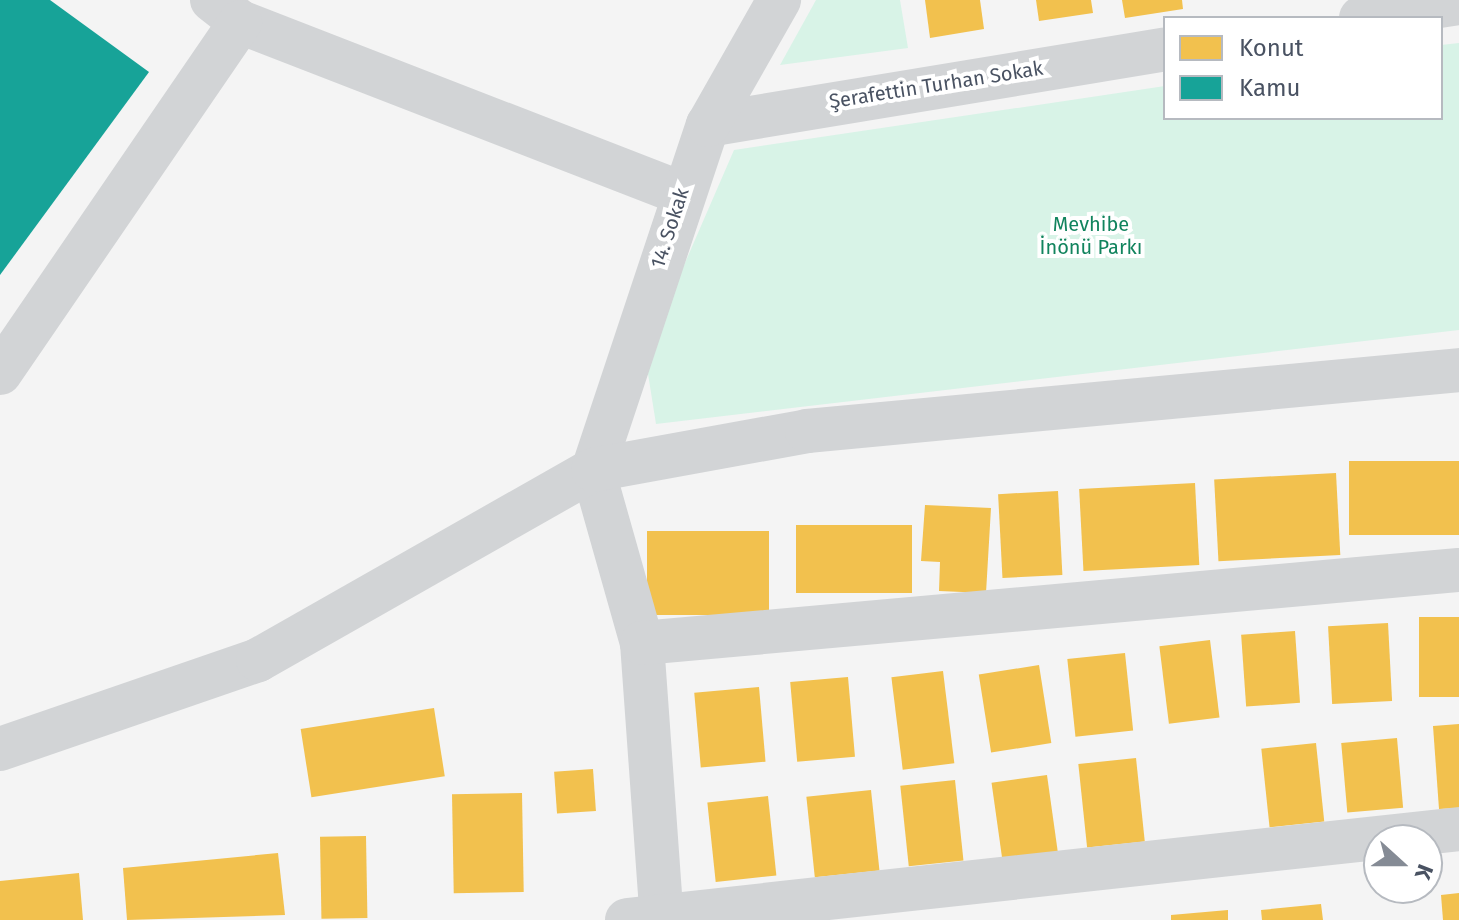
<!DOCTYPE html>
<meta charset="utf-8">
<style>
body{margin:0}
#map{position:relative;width:1459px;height:920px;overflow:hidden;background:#f4f4f4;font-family:"Fira Sans",sans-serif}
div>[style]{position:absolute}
.green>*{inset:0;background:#d8f3e7}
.homes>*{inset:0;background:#f2c14e;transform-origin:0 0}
.public>*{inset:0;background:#17a398}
.street>*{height:44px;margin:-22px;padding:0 22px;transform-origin:22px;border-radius:22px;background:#d2d4d6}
span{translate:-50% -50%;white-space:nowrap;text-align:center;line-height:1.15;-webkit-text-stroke:8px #fff;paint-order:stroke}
.street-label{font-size:20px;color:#495262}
.park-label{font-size:20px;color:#12845e}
.legend{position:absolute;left:1163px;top:16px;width:280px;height:104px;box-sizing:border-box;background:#fff;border:2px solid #b6bac0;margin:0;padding:10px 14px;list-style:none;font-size:24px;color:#495262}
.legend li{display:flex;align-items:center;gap:16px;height:40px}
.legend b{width:40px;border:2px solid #b6bac0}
.north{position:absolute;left:1363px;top:824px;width:80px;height:80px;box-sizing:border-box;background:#fff;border:2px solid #b6bac0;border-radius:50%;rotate:111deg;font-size:22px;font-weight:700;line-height:32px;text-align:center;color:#495262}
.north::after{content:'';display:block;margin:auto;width:28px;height:36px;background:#858b95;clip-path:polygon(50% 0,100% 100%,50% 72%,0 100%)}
</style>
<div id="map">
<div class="green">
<div style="clip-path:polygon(816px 0,900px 0,908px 48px,780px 65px)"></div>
<div style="clip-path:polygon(1459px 43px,1459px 330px,656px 424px,645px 355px,734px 150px,1165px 86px,1165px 118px,1441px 118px,1441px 45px)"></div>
</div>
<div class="homes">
<div style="clip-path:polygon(925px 0,980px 0,984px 29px,930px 38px)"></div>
<div style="clip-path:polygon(1036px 0,1091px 0,1093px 13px,1039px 21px)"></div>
<div style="clip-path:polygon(1122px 0,1182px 0,1183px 9px,1125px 18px)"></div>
<div style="left:1459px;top:461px;width:74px;height:110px;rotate:90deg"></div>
<div style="left:1336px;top:473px;width:82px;height:122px;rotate:87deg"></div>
<div style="left:1195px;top:483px;width:82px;height:116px;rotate:87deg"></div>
<div style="left:1058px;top:491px;width:84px;height:60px;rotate:87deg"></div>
<div style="clip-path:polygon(925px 505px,991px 508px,986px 593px,939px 591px,940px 562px,921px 561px)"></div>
<div style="left:796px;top:525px;width:116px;height:68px"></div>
<div style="left:647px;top:531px;width:122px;height:84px"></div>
<div style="left:1459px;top:617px;width:80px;height:40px;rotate:90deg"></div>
<div style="left:1388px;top:623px;width:78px;height:60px;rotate:87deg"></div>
<div style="left:1295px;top:631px;width:72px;height:54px;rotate:86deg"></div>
<div style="left:1210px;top:640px;width:78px;height:51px;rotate:83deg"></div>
<div style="left:1125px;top:653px;width:78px;height:58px;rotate:84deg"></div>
<div style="left:1039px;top:665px;width:79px;height:61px;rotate:81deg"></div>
<div style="left:943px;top:671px;width:93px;height:52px;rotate:83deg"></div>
<div style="left:848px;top:677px;width:80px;height:58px;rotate:85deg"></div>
<div style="left:759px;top:687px;width:75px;height:65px;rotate:85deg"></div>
<div style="left:434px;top:708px;width:69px;height:135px;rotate:81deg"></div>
<div style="clip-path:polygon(1459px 724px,1459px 808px,1439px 809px,1433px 726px)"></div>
<div style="left:1397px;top:738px;width:70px;height:56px;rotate:85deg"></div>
<div style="left:1316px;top:743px;width:79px;height:55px;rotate:84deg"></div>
<div style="left:1136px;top:758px;width:84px;height:58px;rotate:84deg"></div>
<div style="left:593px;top:769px;width:42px;height:39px;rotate:86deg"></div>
<div style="left:1047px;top:775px;width:80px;height:56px;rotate:82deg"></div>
<div style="left:955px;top:780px;width:81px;height:55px;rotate:84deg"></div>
<div style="left:871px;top:790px;width:81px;height:65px;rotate:84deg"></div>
<div style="left:522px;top:793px;width:99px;height:70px;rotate:89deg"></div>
<div style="left:768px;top:796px;width:80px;height:61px;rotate:84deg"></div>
<div style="left:366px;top:836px;width:82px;height:46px;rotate:89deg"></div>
<div style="clip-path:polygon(278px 853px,285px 915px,127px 920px,123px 868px)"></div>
<div style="clip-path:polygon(79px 873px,83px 920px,0 920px,0 881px)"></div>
<div style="clip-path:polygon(1459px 893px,1459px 920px,1443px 920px,1441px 895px)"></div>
<div style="clip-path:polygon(1321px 904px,1323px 920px,1262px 920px,1261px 910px)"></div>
<div style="clip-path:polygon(1228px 910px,1228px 920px,1171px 920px,1171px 915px)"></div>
</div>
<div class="public">
<div style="clip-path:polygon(0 0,50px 0,149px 72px,0 275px)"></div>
</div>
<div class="street">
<div style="left:212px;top:0;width:36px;rotate:38deg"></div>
<div style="left:240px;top:22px;width:473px;rotate:21.2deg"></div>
<div style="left:1361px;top:18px;width:99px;rotate:-8.7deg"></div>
<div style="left:708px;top:125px;width:463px;rotate:-9.4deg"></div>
<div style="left:0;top:373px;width:425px;rotate:-55.6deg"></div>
<div style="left:593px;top:470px;width:364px;rotate:-71.6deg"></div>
<div style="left:708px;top:125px;width:144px;rotate:-60.4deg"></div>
<div style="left:593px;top:470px;width:180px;rotate:74.2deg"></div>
<div style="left:642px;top:643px;width:278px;rotate:85.9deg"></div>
<div style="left:642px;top:643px;width:820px;rotate:-5.11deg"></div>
<div style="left:0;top:749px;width:273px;rotate:-19deg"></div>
<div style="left:258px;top:660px;width:385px;rotate:-29.6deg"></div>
<div style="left:593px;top:470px;width:218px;rotate:-10.3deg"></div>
<div style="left:807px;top:431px;width:655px;rotate:-5.34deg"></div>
<div style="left:627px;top:920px;width:837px;rotate:-6.24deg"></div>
</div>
<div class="street-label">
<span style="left:936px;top:85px;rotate:-9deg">Şerafettin Turhan Sokak</span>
<span style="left:670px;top:228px;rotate:-72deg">14. Sokak</span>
</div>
<div class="park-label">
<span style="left:1091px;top:236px">Mevhibe<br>İnönü Parkı</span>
</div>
<ul class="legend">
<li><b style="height:22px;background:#f2c14e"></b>Konut</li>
<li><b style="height:22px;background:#17a398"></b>Kamu</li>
</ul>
<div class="north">K</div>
</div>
